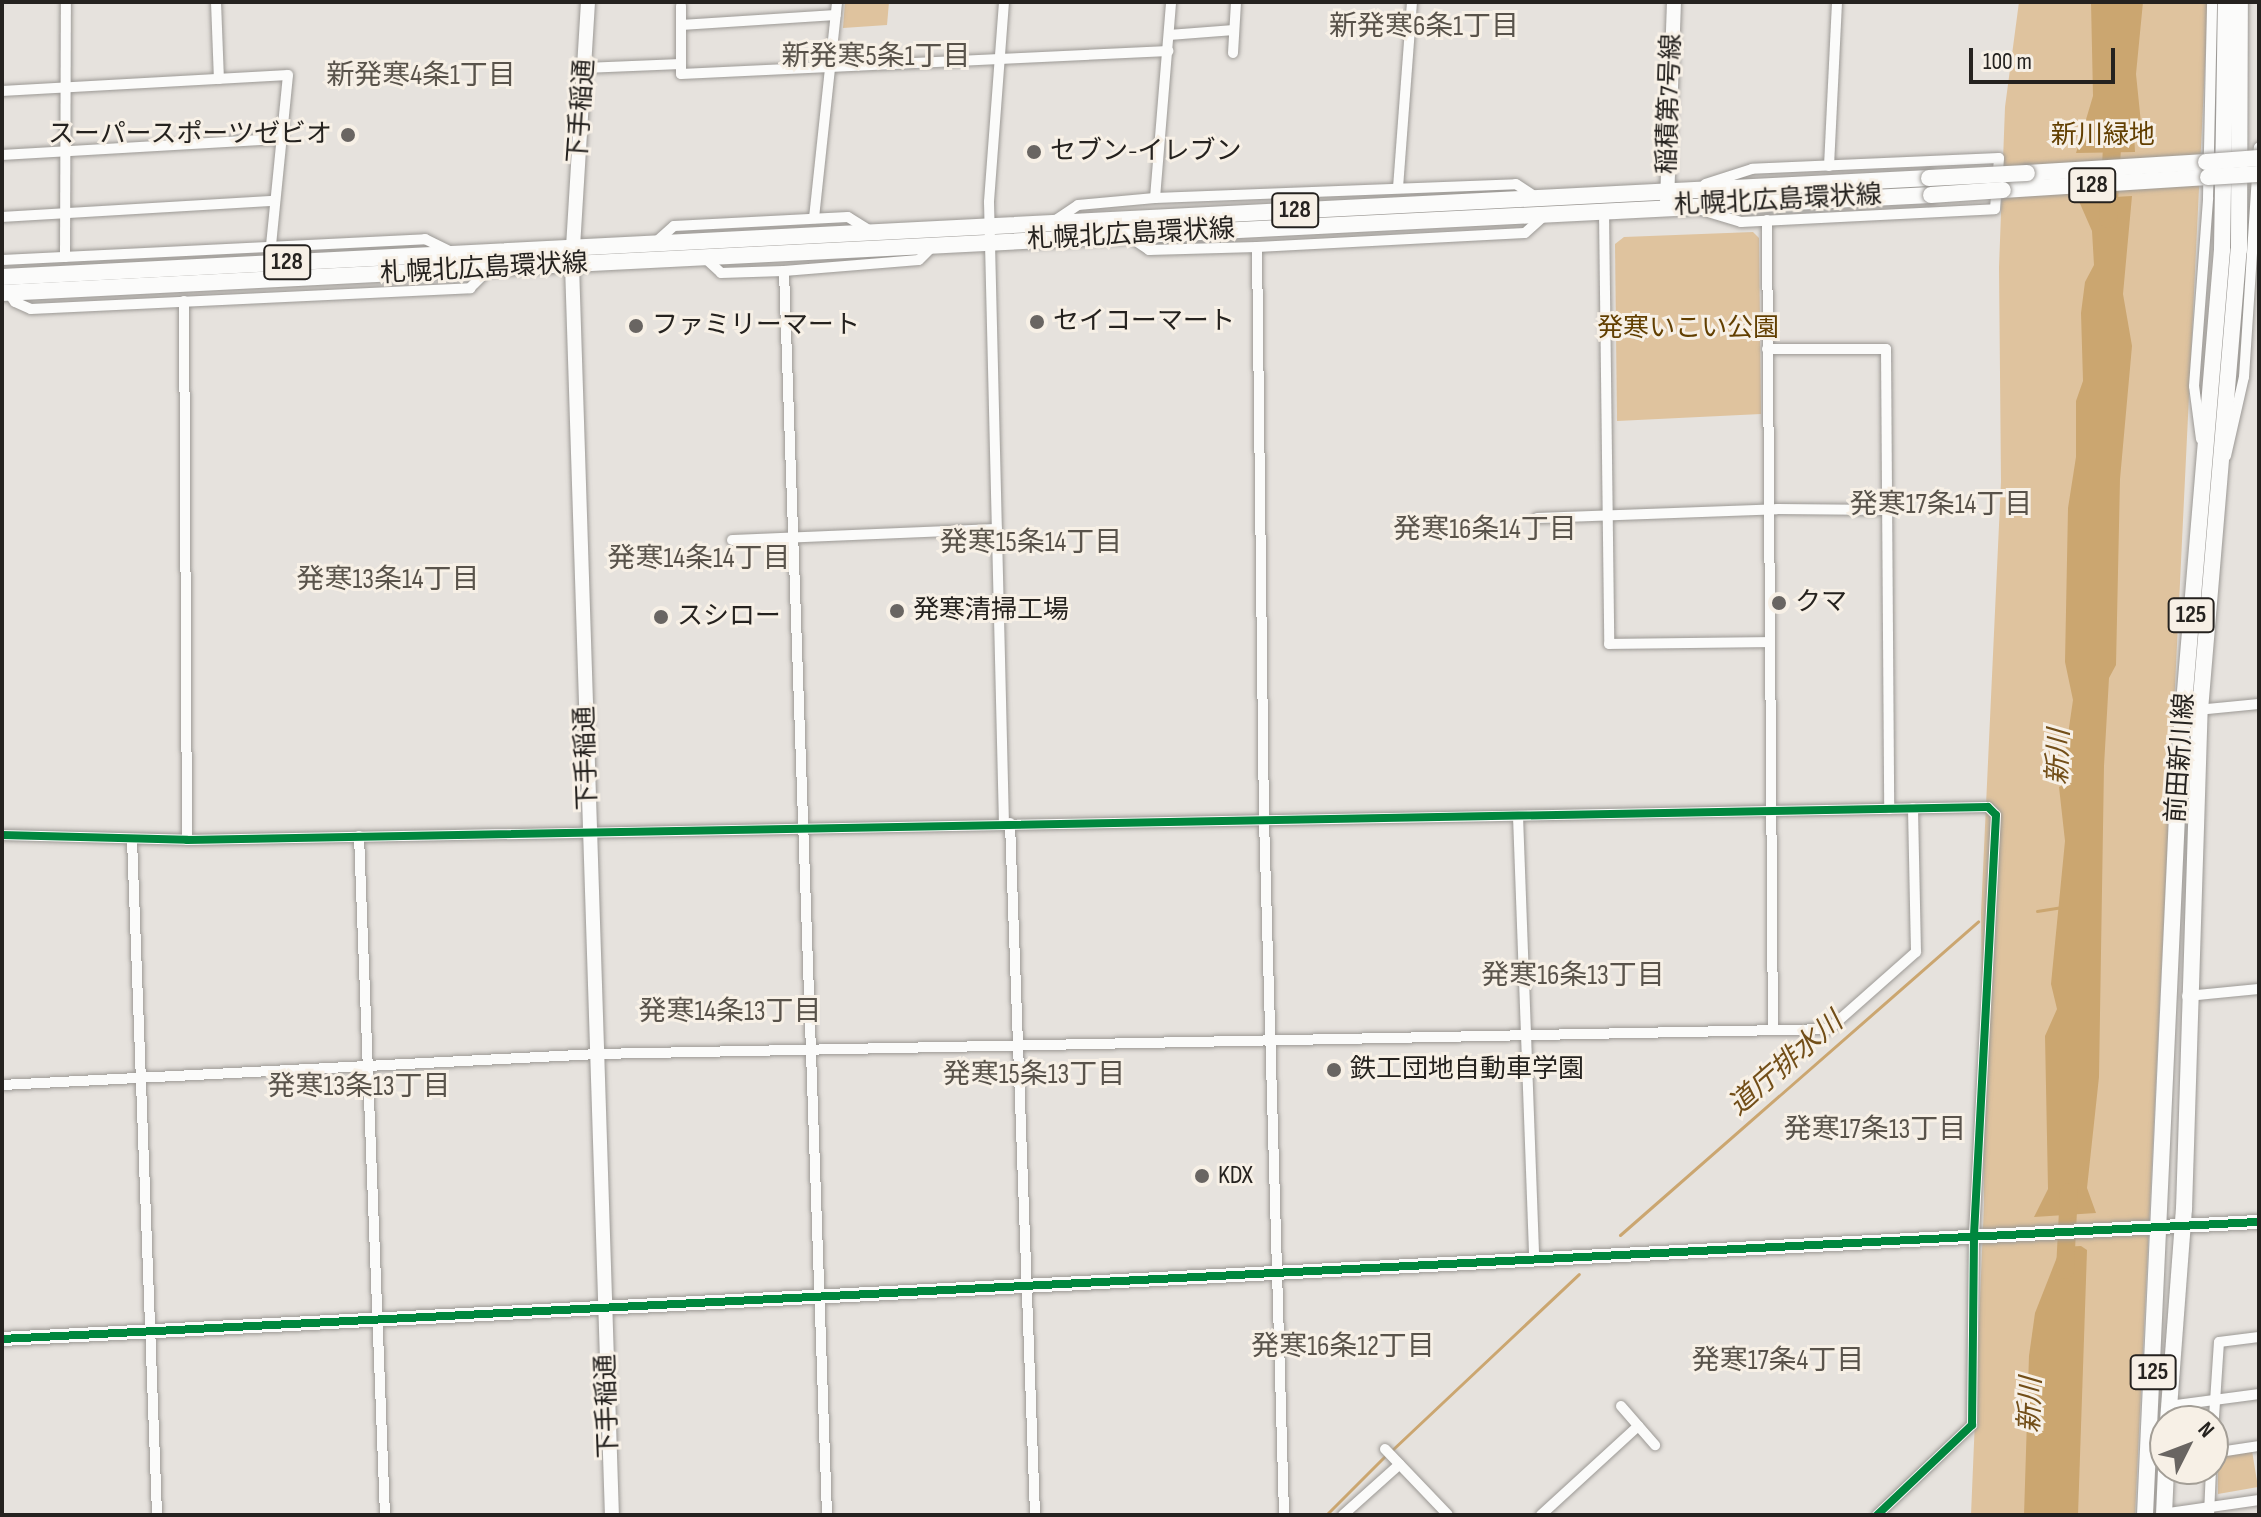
<!DOCTYPE html>
<meta charset="utf-8">
<style>
body{margin:0}
#map{position:relative;width:2261px;height:1517px;overflow:hidden;background:#e6e2dd;font-family:"Sofia Sans Condensed","Noto Sans JP",sans-serif}
div>[style]{position:absolute}
.green>*{inset:0;background:#dfc39e}
.water>*{inset:0;background:#cba670}
.stream>*{height:3px;margin:-1.5px;padding:0 1.5px;transform-origin:1.5px;border-radius:1.5px;background:#cba670}
.river>*{height:18px;margin:-9px;padding:0 9px;transform-origin:9px;border-radius:9px;background:#cba670}
.roads{filter:drop-shadow(0 0 2px #9c9995) drop-shadow(0 0 2px #9c9995)}
.street>*{height:10px;margin:-5px;padding:0 5px;transform-origin:5px;border-radius:5px;background:#fbfbfa}
.secondary>*{height:14px;margin:-7px;padding:0 7px;transform-origin:7px;border-radius:7px;background:#fbfbfa}
.primary>*{height:16px;margin:-8px;padding:0 8px;transform-origin:8px;border-radius:8px;background:#fbfbfa}
.bridges{filter:drop-shadow(0 0 2px #9c9995) drop-shadow(0 0 2px #9c9995)}
.primary-bridge>*{height:16px;margin:-8px;padding:0 8px;transform-origin:8px;border-radius:8px;background:#fbfbfa}
.cycleway>*{height:8px;margin:-4px;padding:0 4px;transform-origin:4px;border-radius:4px;background:#00873e}
.dots>*{width:22px;height:22px;translate:-50% -50%;box-sizing:border-box;border:4px solid #f7f0e6;border-radius:50%}
span{translate:-50% -50%;white-space:nowrap;text-align:center;line-height:1.15;-webkit-text-stroke:6px #f7f0e6;paint-order:stroke}
.shield-label span{padding:2px 6px;background:#f7f0e6;border:2px solid;border-radius:6px;-webkit-text-stroke-width:0}
.shield-label{font-size:24px;color:#25221f;font-weight:700}
.street-label{font-size:26px;color:#25221f}
.poi-label{font-size:26px;color:#25221f}
.right{translate:-100% -50%;text-align:right}
.left{translate:0 -50%;text-align:left}
.park-label{font-size:26px;color:#623f01}
.neighbourhood-label{font-size:28px;color:#59534b}
.water-label{font-size:28px;color:#724e18;font-style:italic}
.frame{position:absolute;inset:0;border:4px solid #25221f;pointer-events:none}
.north{position:absolute;left:2149px;top:1405px;width:80px;height:80px;box-sizing:border-box;background:#f7f0e6;border:2px solid #a39e96;border-radius:50%;rotate:48deg;font-size:22px;font-weight:700;line-height:32px;text-align:center;color:#25221f}
.north::after{content:'';display:block;margin:auto;width:28px;height:36px;background:#696562;clip-path:polygon(50% 0,100% 100%,50% 72%,0 100%)}
.scale{position:absolute;left:1969px;top:48px;width:146px;height:36px;box-sizing:border-box;border:4px solid #25221f;border-top:0;padding-left:10px;font-size:24px;line-height:28px;white-space:nowrap;color:#25221f;-webkit-text-stroke:6px #f7f0e6;paint-order:stroke}
</style>
<div id="map">
<div class="green">
<div style="clip-path:polygon(845px 2px,889px 2px,887px 25px,843px 28px)"></div>
<div style="clip-path:polygon(2019px 2px,2208px 2px,2135px 1515px,1971px 1515px,1984px 1204px,1981px 913px,2001px 482px,1999px 267px,2005px 107px)"></div>
<div style="clip-path:polygon(1753px 232px,1759px 238px,1761px 414px,1617px 421px,1615px 244px,1624px 237px)"></div>
<div style="clip-path:polygon(2252px 1451px,2258px 1487px,2218px 1494px,2218px 1457px)"></div>
</div>
<div class="water">
<div style="clip-path:polygon(2091px 2px,2143px 2px,2136px 74px,2141px 123px,2134px 130px,2135px 152px,2076px 153px,2093px 96px)"></div>
<div style="clip-path:polygon(2132px 196px,2123px 294px,2132px 346px,2120px 479px,2116px 665px,2109px 678px,2104px 766px,2099px 1077px,2087px 1188px,2096px 1213px,2034px 1217px,2048px 1189px,2045px 1036px,2057px 1009px,2051px 984px,2065px 841px,2059px 787px,2069px 781px,2065px 755px,2073px 700px,2065px 662px,2068px 508px,2076px 457px,2076px 401px,2083px 381px,2081px 313px,2085px 282px,2094px 265px,2092px 231px,2078px 199px)"></div>
<div style="clip-path:polygon(2081px 1246px,2087px 1250px,2078px 1515px,2024px 1515px,2029px 1356px,2035px 1313px,2061px 1247px)"></div>
</div>
<div class="stream">
<div style="left:2037px;top:911px;width:24px;rotate:-9deg"></div>
<div style="left:1620px;top:1235px;width:476px;rotate:-41.2deg"></div>
<div style="left:1391px;top:1451px;width:258px;rotate:-43.3deg"></div>
<div style="left:1326px;top:1515px;width:83px;rotate:-45deg"></div>
</div>
<div class="river">
<div style="left:2108px;top:219px;width:90px;rotate:-86.8deg"></div>
<div style="left:2065px;top:1270px;width:78px;rotate:-87.1deg"></div>
</div>
<div class="roads">
<div class="street">
<div style="left:216px;top:2px;width:77px;rotate:87.8deg"></div>
<div style="left:1004px;top:2px;width:201px;rotate:94.3deg"></div>
<div style="left:989px;top:202px;width:621px;rotate:88.62deg"></div>
<div style="left:681px;top:6px;width:68px;rotate:90deg"></div>
<div style="left:681px;top:74px;width:488px;rotate:-2.7deg"></div>
<div style="left:681px;top:25px;width:155px;rotate:-3.7deg"></div>
<div style="left:1169px;top:35px;width:65px;rotate:-4.4deg"></div>
<div style="left:1233px;top:53px;width:51px;rotate:-86.6deg"></div>
<div style="left:584px;top:68px;width:97px;rotate:-2.4deg"></div>
<div style="left:2px;top:91px;width:286px;rotate:-3.2deg"></div>
<div style="left:288px;top:75px;width:172px;rotate:95.7deg"></div>
<div style="left:2px;top:155px;width:280px;rotate:-3.3deg"></div>
<div style="left:1829px;top:166px;width:164px;rotate:-87.2deg"></div>
<div style="left:1398px;top:188px;width:187px;rotate:-85.7deg"></div>
<div style="left:1155px;top:198px;width:197px;rotate:-85.3deg"></div>
<div style="left:1698px;top:209px;width:45px;rotate:16.8deg"></div>
<div style="left:1741px;top:222px;width:254px;rotate:-2.9deg"></div>
<div style="left:1995px;top:209px;width:51px;rotate:-85.5deg"></div>
<div style="left:1999px;top:158px;width:247px;rotate:177.5deg"></div>
<div style="left:1752px;top:169px;width:49px;rotate:162.3deg"></div>
<div style="left:1604px;top:211px;width:433px;rotate:89.3deg"></div>
<div style="left:1609px;top:644px;width:161px;rotate:-0.7deg"></div>
<div style="left:2px;top:217px;width:272px;rotate:-3.4deg"></div>
<div style="left:814px;top:218px;width:217px;rotate:-83.9deg"></div>
<div style="left:1767px;top:220px;width:810px;rotate:89.58deg"></div>
<div style="left:1053px;top:222px;width:30px;rotate:-34deg"></div>
<div style="left:1078px;top:205px;width:77px;rotate:-5.2deg"></div>
<div style="left:1155px;top:198px;width:361px;rotate:-2.2deg"></div>
<div style="left:1516px;top:184px;width:24px;rotate:33deg"></div>
<div style="left:1127px;top:235px;width:27px;rotate:34deg"></div>
<div style="left:1149px;top:250px;width:108px;rotate:-1.6deg"></div>
<div style="left:1257px;top:247px;width:268px;rotate:-3deg"></div>
<div style="left:1525px;top:233px;width:27px;rotate:-42deg"></div>
<div style="left:656px;top:242px;width:24px;rotate:-42deg"></div>
<div style="left:674px;top:226px;width:174px;rotate:-3deg"></div>
<div style="left:848px;top:217px;width:26px;rotate:32deg"></div>
<div style="left:1257px;top:247px;width:572px;rotate:89.3deg"></div>
<div style="left:1264px;top:819px;width:696px;rotate:88.35deg"></div>
<div style="left:65px;top:257px;width:255px;rotate:-89.8deg"></div>
<div style="left:704px;top:257px;width:23px;rotate:43deg"></div>
<div style="left:721px;top:273px;width:63px;rotate:-1.8deg"></div>
<div style="left:784px;top:271px;width:135px;rotate:-4.7deg"></div>
<div style="left:919px;top:260px;width:18px;rotate:-45deg"></div>
<div style="left:2px;top:260px;width:424px;rotate:-2.8deg"></div>
<div style="left:425px;top:239px;width:30px;rotate:26deg"></div>
<div style="left:784px;top:271px;width:1245px;rotate:88.02deg"></div>
<div style="left:8px;top:292px;width:12px;rotate:55deg"></div>
<div style="left:15px;top:302px;width:17px;rotate:24deg"></div>
<div style="left:31px;top:309px;width:440px;rotate:-2.7deg"></div>
<div style="left:470px;top:288px;width:27px;rotate:-45deg"></div>
<div style="left:184px;top:301px;width:539px;rotate:89.68deg"></div>
<div style="left:1767px;top:349px;width:119px"></div>
<div style="left:1886px;top:349px;width:460px;rotate:89.6deg"></div>
<div style="left:2201px;top:439px;width:53px;rotate:-97.5deg"></div>
<div style="left:2194px;top:386px;width:189px;rotate:-85.7deg"></div>
<div style="left:2208px;top:198px;width:196px;rotate:-88.8deg"></div>
<div style="left:2226px;top:456px;width:81px;rotate:-77.2deg"></div>
<div style="left:2244px;top:377px;width:230px;rotate:-86.3deg"></div>
<div style="left:1537px;top:518px;width:240px;rotate:-2.1deg"></div>
<div style="left:1777px;top:509px;width:110px;rotate:0.5deg"></div>
<div style="left:732px;top:540px;width:265px;rotate:-2.4deg"></div>
<div style="left:2197px;top:710px;width:62px;rotate:-5.5deg"></div>
<div style="left:1518px;top:816px;width:443px;rotate:87.9deg"></div>
<div style="left:1010px;top:823px;width:692px;rotate:87.93deg"></div>
<div style="left:2px;top:835px;width:185px;rotate:1.5deg"></div>
<div style="left:187px;top:840px;width:1801px;rotate:-1.05deg"></div>
<div style="left:1988px;top:807px;width:11px;rotate:45deg"></div>
<div style="left:1996px;top:815px;width:422px;rotate:93deg"></div>
<div style="left:1974px;top:1236px;width:189px;rotate:90.6deg"></div>
<div style="left:1972px;top:1425px;width:131px;rotate:136.5deg"></div>
<div style="left:359px;top:836px;width:679px;rotate:87.81deg"></div>
<div style="left:132px;top:839px;width:676px;rotate:87.88deg"></div>
<div style="left:2187px;top:996px;width:72px;rotate:-5.6deg"></div>
<div style="left:2px;top:1085px;width:596px;rotate:-2.98deg"></div>
<div style="left:597px;top:1054px;width:1232px;rotate:-1.16deg"></div>
<div style="left:1829px;top:1029px;width:116px;rotate:-41.5deg"></div>
<div style="left:1916px;top:952px;width:144px;rotate:-91.2deg"></div>
<div style="left:1621px;top:1406px;width:52px;rotate:48.9deg"></div>
<div style="left:2169px;top:1406px;width:91px;rotate:-7.6deg"></div>
<div style="left:2213px;top:1432px;width:90px;rotate:-86.2deg"></div>
<div style="left:2219px;top:1342px;width:40px;rotate:-7.1deg"></div>
<div style="left:1385px;top:1449px;width:91px;rotate:46.3deg"></div>
<div style="left:2213px;top:1453px;width:47px;rotate:-8.7deg"></div>
<div style="left:2162px;top:1514px;width:98px;rotate:-8.2deg"></div>
<div style="left:1343px;top:1515px;width:76px;rotate:-41.8deg"></div>
<div style="left:1541px;top:1515px;width:132px;rotate:-42.5deg"></div>
<div style="left:2209px;top:1515px;width:46px;rotate:-87.5deg"></div>
</div>
<div class="secondary">
<div style="left:588px;top:2px;width:263px;rotate:93.5deg"></div>
<div style="left:572px;top:265px;width:1251px;rotate:88.17deg"></div>
<div style="left:1667px;top:202px;width:200px;rotate:-88deg"></div>
<div style="left:2px;top:1339px;width:2260px;rotate:-2.97deg"></div>
</div>
<div class="primary">
<div style="left:2027px;top:173px;width:179px;rotate:-3.5deg"></div>
<div style="left:2003px;top:190px;width:205px;rotate:-3.6deg"></div>
<div style="left:2px;top:277px;width:1930px;rotate:-2.94deg"></div>
<div style="left:2px;top:293px;width:1931px;rotate:-2.91deg"></div>
<div style="left:2168px;top:1421px;width:213px;rotate:-85.7deg"></div>
<div style="left:2184px;top:1209px;width:499px;rotate:-88.2deg"></div>
<div style="left:2200px;top:710px;width:462px;rotate:-85.2deg"></div>
<div style="left:2239px;top:250px;width:248px;rotate:-89.8deg"></div>
<div style="left:2145px;top:1515px;width:765px;rotate:-87.38deg"></div>
<div style="left:2180px;top:751px;width:503px;rotate:-85.21deg"></div>
<div style="left:2222px;top:250px;width:248px;rotate:-89.1deg"></div>
<div style="left:2164px;top:1515px;width:46px;rotate:-87.5deg"></div>
</div>
</div>
<div class="bridges">
<div class="primary-bridge">
<div style="left:2206px;top:162px;width:53px;rotate:-4.3deg"></div>
<div style="left:2208px;top:177px;width:50px;rotate:-3.4deg"></div>
<div style="left:1929px;top:178px;width:98px;rotate:-2.9deg"></div>
<div style="left:1931px;top:195px;width:72px;rotate:-4deg"></div>
</div>
</div>
<div class="cycleway">
<div style="left:2px;top:835px;width:185px;rotate:1.5deg"></div>
<div style="left:187px;top:840px;width:1801px;rotate:-1.05deg"></div>
<div style="left:1988px;top:807px;width:11px;rotate:45deg"></div>
<div style="left:1996px;top:815px;width:422px;rotate:93deg"></div>
<div style="left:1974px;top:1236px;width:189px;rotate:90.6deg"></div>
<div style="left:1972px;top:1425px;width:131px;rotate:136.5deg"></div>
<div style="left:2px;top:1339px;width:2260px;rotate:-2.97deg"></div>
</div>
<div class="dots">
<div style="left:348px;top:135px;background:#696562"></div>
<div style="left:1034px;top:152px;background:#696562"></div>
<div style="left:1037px;top:322px;background:#696562"></div>
<div style="left:636px;top:326px;background:#696562"></div>
<div style="left:1779px;top:603px;background:#696562"></div>
<div style="left:897px;top:611px;background:#696562"></div>
<div style="left:661px;top:617px;background:#696562"></div>
<div style="left:1334px;top:1070px;background:#696562"></div>
<div style="left:1202px;top:1176px;background:#696562"></div>
</div>
<div class="shield-label">
<span style="left:2092px;top:185px">128</span>
<span style="left:1295px;top:210px">128</span>
<span style="left:287px;top:262px">128</span>
<span style="left:2191px;top:615px">125</span>
<span style="left:2153px;top:1372px">125</span>
</div>
<div class="street-label">
<span style="left:1670px;top:104px;rotate:-88deg">稲積第7号線</span>
<span style="left:582px;top:111px;rotate:-86deg">下手稲通</span>
<span style="left:1778px;top:201px;rotate:-3deg">札幌北広島環状線</span>
<span style="left:1131px;top:235px;rotate:-3deg">札幌北広島環状線</span>
<span style="left:484px;top:269px;rotate:-3deg">札幌北広島環状線</span>
<span style="left:587px;top:758px;rotate:-92deg">下手稲通</span>
<span style="left:2181px;top:758px;rotate:-86deg">前田新川線</span>
<span style="left:608px;top:1406px;rotate:-92deg">下手稲通</span>
</div>
<div class="poi-label">
<span class="right" style="left:332px;top:135px">スーパースポーツゼビオ</span>
<span class="left" style="left:1050px;top:152px">セブン-イレブン</span>
<span class="left" style="left:1053px;top:322px">セイコーマート</span>
<span class="left" style="left:652px;top:326px">ファミリーマート</span>
<span class="left" style="left:1795px;top:603px">クマ</span>
<span class="left" style="left:913px;top:611px">発寒清掃工場</span>
<span class="left" style="left:677px;top:617px">スシロー</span>
<span class="left" style="left:1350px;top:1070px">鉄工団地自動車学園</span>
<span class="left" style="left:1218px;top:1176px">KDX</span>
</div>
<div class="park-label">
<span style="left:2103px;top:136px">新川緑地</span>
<span style="left:1688px;top:329px">発寒いこい公園</span>
</div>
<div class="neighbourhood-label">
<span style="left:1424px;top:27px">新発寒6条1丁目</span>
<span style="left:876px;top:57px">新発寒5条1丁目</span>
<span style="left:421px;top:76px">新発寒4条1丁目</span>
<span style="left:1941px;top:505px">発寒17条14丁目</span>
<span style="left:1485px;top:530px">発寒16条14丁目</span>
<span style="left:1031px;top:543px">発寒15条14丁目</span>
<span style="left:699px;top:559px">発寒14条14丁目</span>
<span style="left:388px;top:580px">発寒13条14丁目</span>
<span style="left:1573px;top:976px">発寒16条13丁目</span>
<span style="left:730px;top:1012px">発寒14条13丁目</span>
<span style="left:1034px;top:1075px">発寒15条13丁目</span>
<span style="left:359px;top:1087px">発寒13条13丁目</span>
<span style="left:1875px;top:1130px">発寒17条13丁目</span>
<span style="left:1343px;top:1347px">発寒16条12丁目</span>
<span style="left:1778px;top:1361px">発寒17条4丁目</span>
</div>
<div class="water-label">
<span style="left:2059px;top:757px;rotate:-88deg">新川</span>
<span style="left:1786px;top:1064px;rotate:-41deg">道庁排水川</span>
<span style="left:2031px;top:1405px;rotate:-88deg">新川</span>
</div>
<div class="frame"></div>
<div class="north">N</div>
<div class="scale">100 m</div>
</div>
